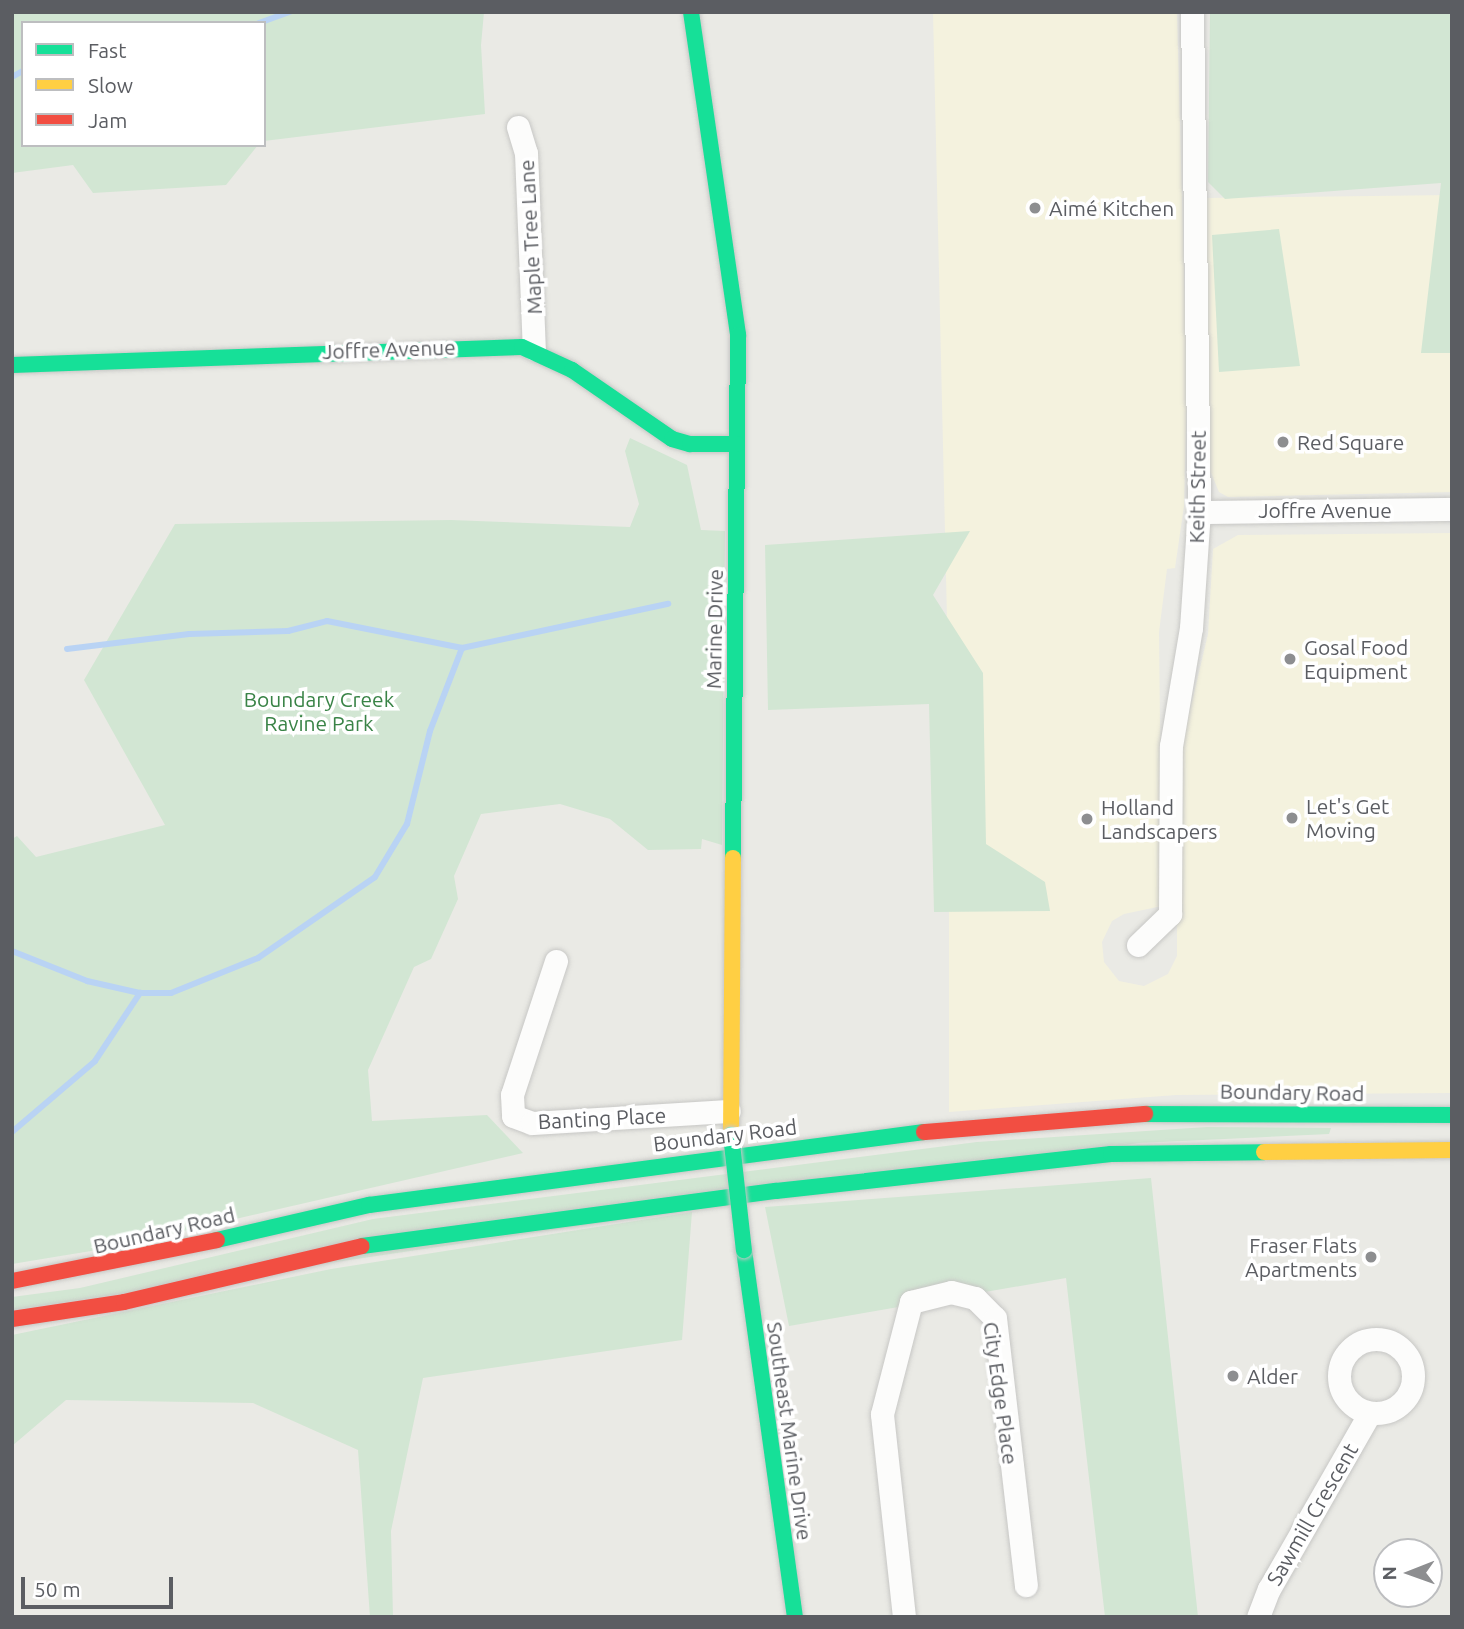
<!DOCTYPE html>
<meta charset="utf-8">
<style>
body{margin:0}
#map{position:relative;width:1464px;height:1629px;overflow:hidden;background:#eaeae5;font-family:Ubuntu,sans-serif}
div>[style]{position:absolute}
.commercial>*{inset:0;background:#f4f2de}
.green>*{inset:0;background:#d2e6d3}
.stream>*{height:6px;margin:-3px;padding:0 3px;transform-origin:3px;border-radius:3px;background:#b9d3f4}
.roads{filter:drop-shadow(0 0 2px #c7c7c5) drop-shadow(0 0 2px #c7c7c5)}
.street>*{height:23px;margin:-11.5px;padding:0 11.5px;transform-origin:11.5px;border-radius:11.5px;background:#fcfcfb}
.street>.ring{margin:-11.5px;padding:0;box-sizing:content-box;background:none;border:23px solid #fcfcfb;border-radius:50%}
.fast>*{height:16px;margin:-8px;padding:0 8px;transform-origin:8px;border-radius:8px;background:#16e098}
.slow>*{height:16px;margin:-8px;padding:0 8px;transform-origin:8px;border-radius:8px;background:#ffcf43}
.jam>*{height:16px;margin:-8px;padding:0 8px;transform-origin:8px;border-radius:8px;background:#f24e42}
.bridges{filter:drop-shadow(0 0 2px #c7c7c6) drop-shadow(0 0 2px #c7c7c6)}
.fast-bridge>*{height:16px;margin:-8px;padding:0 8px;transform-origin:8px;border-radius:8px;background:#16e098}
.dots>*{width:19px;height:19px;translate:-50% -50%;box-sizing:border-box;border:4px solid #fff;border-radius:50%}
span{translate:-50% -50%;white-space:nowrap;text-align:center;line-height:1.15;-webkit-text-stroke:7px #fff;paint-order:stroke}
.poi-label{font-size:21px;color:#5b5d62}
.left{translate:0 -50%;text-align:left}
.right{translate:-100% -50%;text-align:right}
.street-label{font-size:21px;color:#5b5d62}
.park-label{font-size:21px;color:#398346}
.frame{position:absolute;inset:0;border:14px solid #5b5d62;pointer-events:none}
.legend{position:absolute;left:21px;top:21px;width:245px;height:126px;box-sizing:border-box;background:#fff;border:2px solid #bdbec0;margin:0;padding:9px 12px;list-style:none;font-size:21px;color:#5b5d62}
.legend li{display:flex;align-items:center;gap:14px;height:35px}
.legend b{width:35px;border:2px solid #bdbec0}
.north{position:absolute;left:1373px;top:1538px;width:70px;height:70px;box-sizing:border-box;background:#fff;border:2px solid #bdbec0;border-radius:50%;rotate:269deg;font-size:19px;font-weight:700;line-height:28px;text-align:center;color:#5b5d62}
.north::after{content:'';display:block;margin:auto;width:24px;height:32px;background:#8d8e90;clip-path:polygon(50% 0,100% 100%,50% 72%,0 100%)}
.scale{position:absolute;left:21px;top:1577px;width:152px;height:32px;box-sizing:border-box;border:4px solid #5b5d62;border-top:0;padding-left:9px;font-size:21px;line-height:24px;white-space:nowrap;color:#5b5d62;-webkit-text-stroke:5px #fff;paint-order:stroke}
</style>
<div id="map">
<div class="commercial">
<div style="clip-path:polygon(933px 12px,1177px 12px,1187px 386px,1184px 506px,1175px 568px,1167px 569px,1159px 632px,1162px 906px,1124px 914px,1112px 921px,1102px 942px,1104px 962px,1119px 981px,1144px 986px,1168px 974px,1177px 956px,1177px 765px,1208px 634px,1213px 549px,1238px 535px,1452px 533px,1452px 1093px,1176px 1095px,949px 1112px,949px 707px)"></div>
<div style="clip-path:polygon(1452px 195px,1452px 492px,1228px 497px,1219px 492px,1209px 468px,1205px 198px)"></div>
</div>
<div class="green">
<div style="clip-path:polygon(12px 12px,484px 12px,481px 45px,485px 114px,264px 141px,264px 23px,23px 23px,23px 145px,258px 145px,226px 185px,93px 193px,73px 165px,12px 173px)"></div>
<div style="clip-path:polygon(1210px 12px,1452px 12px,1452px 353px,1421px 353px,1441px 183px,1225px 199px,1208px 182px)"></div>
<div style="clip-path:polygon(1279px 229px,1300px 366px,1219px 372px,1212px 235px)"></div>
<div style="clip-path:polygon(630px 438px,687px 465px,701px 530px,725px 531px,722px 845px,702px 839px,701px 849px,648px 850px,610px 819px,560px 804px,481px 814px,454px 876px,458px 899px,431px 959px,414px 967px,368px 1070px,372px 1121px,487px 1115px,523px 1153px,109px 1248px,12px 1264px,12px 839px,17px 836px,36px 857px,165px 825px,84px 680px,175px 524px,451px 520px,630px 527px,639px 504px,625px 451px)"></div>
<div style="clip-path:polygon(970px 531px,933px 595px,983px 673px,986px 844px,1045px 882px,1050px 911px,934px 912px,929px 704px,768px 710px,765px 545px)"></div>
<div style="clip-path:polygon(1207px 1127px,1331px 1128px,1329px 1134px,1139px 1143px,12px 1310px,12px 1297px,80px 1288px,373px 1219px,977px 1142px)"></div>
<div style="clip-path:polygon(1151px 1178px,1198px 1617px,1105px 1617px,1066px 1278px,789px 1326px,765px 1207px)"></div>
<div style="clip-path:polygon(692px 1212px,682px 1340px,423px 1378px,391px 1531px,393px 1617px,370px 1617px,358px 1450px,253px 1403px,66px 1400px,12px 1446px,12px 1335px,331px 1269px)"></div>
</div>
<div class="stream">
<div style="left:259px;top:23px;width:33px;rotate:-20deg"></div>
<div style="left:12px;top:77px;width:13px;rotate:-29deg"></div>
<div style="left:67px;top:649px;width:123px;rotate:-7deg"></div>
<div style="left:189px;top:634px;width:99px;rotate:-1.7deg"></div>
<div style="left:288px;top:631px;width:40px;rotate:-14.4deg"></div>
<div style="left:327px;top:621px;width:138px;rotate:11.3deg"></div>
<div style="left:462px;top:648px;width:211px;rotate:-12.1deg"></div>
<div style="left:12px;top:951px;width:81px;rotate:21.8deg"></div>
<div style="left:87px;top:981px;width:54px;rotate:12.8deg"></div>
<div style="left:140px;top:993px;width:31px"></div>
<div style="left:171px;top:993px;width:94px;rotate:-21.9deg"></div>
<div style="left:258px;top:958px;width:142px;rotate:-34.7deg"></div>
<div style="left:375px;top:877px;width:62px;rotate:-58.9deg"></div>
<div style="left:407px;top:824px;width:96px;rotate:-76.1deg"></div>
<div style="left:430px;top:731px;width:89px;rotate:-68.9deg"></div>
<div style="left:12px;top:1132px;width:109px;rotate:-40.5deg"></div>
<div style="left:95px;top:1061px;width:82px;rotate:-56.5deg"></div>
</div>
<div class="roads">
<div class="street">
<div style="left:518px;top:127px;width:27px;rotate:73deg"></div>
<div style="left:526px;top:153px;width:196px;rotate:87.7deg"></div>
<div style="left:1199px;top:512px;width:253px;rotate:-0.7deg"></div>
<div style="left:1138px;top:945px;width:45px;rotate:-44.1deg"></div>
<div style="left:1170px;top:914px;width:168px;rotate:-89.7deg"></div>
<div style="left:1171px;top:746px;width:120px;rotate:-80.4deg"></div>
<div style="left:1191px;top:628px;width:116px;rotate:-86.1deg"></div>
<div style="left:1199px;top:512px;width:500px;rotate:-90.8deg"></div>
<div style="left:556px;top:961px;width:141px;rotate:108.2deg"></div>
<div style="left:512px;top:1095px;width:21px;rotate:87deg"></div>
<div style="left:513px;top:1116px;width:20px;rotate:20deg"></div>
<div style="left:532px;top:1123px;width:197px;rotate:-3.5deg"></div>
<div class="ring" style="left:1339px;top:1339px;width:51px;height:51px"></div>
<div style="left:904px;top:1617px;width:204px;rotate:-96.2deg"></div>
<div style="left:882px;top:1414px;width:116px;rotate:-75.5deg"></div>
<div style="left:911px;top:1302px;width:41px;rotate:-14deg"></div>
<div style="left:951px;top:1292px;width:25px;rotate:14deg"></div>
<div style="left:975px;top:1298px;width:28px;rotate:45deg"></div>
<div style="left:995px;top:1318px;width:269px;rotate:83.4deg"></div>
<div style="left:1258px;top:1617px;width:30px;rotate:-69deg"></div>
<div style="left:1269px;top:1589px;width:203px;rotate:-60.2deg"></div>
</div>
<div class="fast">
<div style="left:691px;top:12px;width:326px;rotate:81.7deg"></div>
<div style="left:738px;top:335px;width:523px;rotate:90.55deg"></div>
<div style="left:12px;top:365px;width:510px;rotate:-2.02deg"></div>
<div style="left:522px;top:347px;width:55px;rotate:24.7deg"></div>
<div style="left:572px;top:370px;width:121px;rotate:34.6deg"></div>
<div style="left:672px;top:439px;width:19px;rotate:16deg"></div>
<div style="left:690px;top:444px;width:47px"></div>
<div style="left:1145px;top:1114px;width:307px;rotate:0.2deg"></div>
<div style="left:217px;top:1240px;width:156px;rotate:-13deg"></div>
<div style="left:369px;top:1205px;width:560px;rotate:-7.49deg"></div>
<div style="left:362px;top:1246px;width:418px;rotate:-7.6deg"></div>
<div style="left:776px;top:1191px;width:337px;rotate:-6.3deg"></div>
<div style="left:1111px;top:1154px;width:153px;rotate:-0.7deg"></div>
<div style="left:744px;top:1250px;width:371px;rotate:82.1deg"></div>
</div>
<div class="slow">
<div style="left:731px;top:1135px;width:277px;rotate:-89.6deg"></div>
<div style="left:1264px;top:1152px;width:188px;rotate:-0.6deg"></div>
</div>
<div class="jam">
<div style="left:924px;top:1132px;width:222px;rotate:-4.7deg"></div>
<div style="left:12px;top:1281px;width:209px;rotate:-11.3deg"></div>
<div style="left:12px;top:1319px;width:113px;rotate:-8.6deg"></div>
<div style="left:124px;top:1302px;width:244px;rotate:-13.2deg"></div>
</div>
</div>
<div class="bridges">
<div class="fast-bridge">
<div style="left:731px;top:1135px;width:116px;rotate:83.6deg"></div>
</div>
</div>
<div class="dots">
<div style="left:1035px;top:208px;background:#8d8e90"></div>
<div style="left:1283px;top:442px;background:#8d8e90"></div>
<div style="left:1290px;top:659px;background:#8d8e90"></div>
<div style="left:1292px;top:818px;background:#8d8e90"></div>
<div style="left:1087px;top:819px;background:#8d8e90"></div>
<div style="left:1371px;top:1257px;background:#8d8e90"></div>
<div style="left:1233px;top:1376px;background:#8d8e90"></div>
</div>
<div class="poi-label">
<span class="left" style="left:1049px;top:208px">Aimé Kitchen</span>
<span class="left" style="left:1297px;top:442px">Red Square</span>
<span class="left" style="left:1304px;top:659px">Gosal Food<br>Equipment</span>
<span class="left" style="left:1306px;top:818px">Let's Get<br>Moving</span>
<span class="left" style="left:1101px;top:819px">Holland<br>Landscapers</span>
<span class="right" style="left:1357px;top:1257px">Fraser Flats<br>Apartments</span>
<span class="left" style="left:1247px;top:1376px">Alder</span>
</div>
<div class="street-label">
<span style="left:530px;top:237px;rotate:-93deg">Maple Tree Lane</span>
<span style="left:389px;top:349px;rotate:-2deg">Joffre Avenue</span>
<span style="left:1197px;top:487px;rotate:-89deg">Keith Street</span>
<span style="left:1325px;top:510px">Joffre Avenue</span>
<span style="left:714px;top:629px;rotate:-89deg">Marine Drive</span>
<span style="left:1292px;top:1092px;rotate:1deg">Boundary Road</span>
<span style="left:602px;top:1118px;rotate:-3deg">Banting Place</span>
<span style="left:725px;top:1135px;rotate:-7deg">Boundary Road</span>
<span style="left:164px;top:1230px;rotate:-13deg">Boundary Road</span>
<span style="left:1001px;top:1393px;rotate:82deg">City Edge Place</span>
<span style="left:790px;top:1431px;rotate:82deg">Southeast Marine Drive</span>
<span style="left:1312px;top:1514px;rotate:-60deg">Sawmill Crescent</span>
</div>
<div class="park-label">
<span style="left:319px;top:711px">Boundary Creek<br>Ravine Park</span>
</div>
<div class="frame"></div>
<ul class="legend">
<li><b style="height:9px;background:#16e098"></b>Fast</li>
<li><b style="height:9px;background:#ffcf43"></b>Slow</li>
<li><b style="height:9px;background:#f24e42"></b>Jam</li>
</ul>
<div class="north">N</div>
<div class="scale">50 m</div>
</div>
